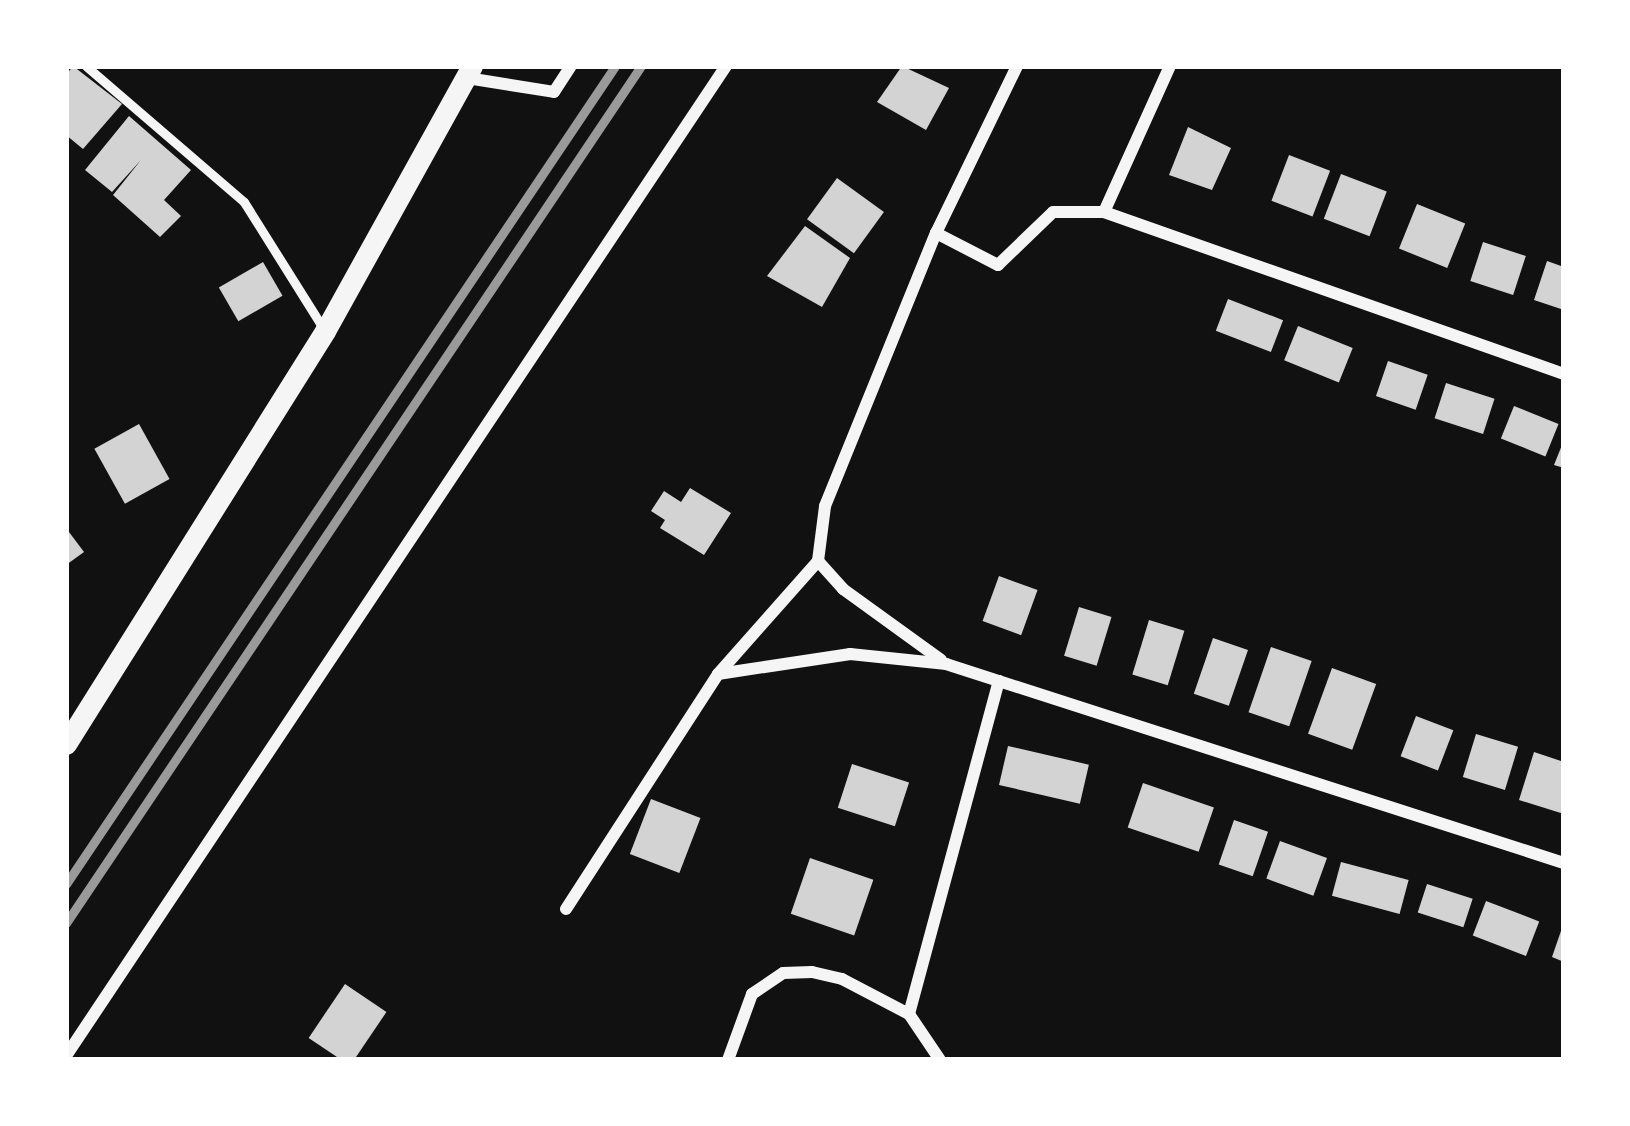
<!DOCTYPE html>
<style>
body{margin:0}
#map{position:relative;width:1630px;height:1126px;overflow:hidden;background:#111;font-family:Lato,sans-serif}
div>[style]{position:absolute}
.building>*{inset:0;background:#d3d3d3;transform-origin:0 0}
.service>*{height:9px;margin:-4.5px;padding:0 4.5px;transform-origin:4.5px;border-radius:4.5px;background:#f5f5f5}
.minor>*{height:12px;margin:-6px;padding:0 6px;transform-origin:6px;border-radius:6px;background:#f5f5f5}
.tertiary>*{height:21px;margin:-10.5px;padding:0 10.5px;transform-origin:10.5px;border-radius:10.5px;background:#f5f5f5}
.rail>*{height:9px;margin:-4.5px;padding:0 4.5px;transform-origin:4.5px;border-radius:4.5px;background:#9a9a9a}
span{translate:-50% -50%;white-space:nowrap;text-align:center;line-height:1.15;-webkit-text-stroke:10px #fff;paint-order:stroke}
.frame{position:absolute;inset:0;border:69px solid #fff;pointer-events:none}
</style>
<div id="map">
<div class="building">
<div style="clip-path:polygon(73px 66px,122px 104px,83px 149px,66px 135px,66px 75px)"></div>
<div style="clip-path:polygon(902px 66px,949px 88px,926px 130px,877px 102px)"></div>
<div style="clip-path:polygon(129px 116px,191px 170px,164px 200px,181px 216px,160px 237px,113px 195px,141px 160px,112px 192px,85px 170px)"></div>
<div style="clip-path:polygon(1188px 127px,1231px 148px,1212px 190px,1169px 175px)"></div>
<div style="left:1289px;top:155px;width:44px;height:49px;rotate:21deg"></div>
<div style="left:1341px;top:174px;width:49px;height:48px;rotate:21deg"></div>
<div style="left:837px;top:178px;width:58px;height:51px;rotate:36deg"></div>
<div style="left:1417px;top:204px;width:52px;height:48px;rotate:22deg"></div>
<div style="clip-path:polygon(805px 226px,850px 258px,822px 307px,767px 276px)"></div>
<div style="left:1483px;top:242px;width:45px;height:41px;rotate:18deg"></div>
<div style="clip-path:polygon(1547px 261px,1564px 267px,1564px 310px,1534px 300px)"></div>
<div style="left:263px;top:262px;width:39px;height:51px;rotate:60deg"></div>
<div style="left:1228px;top:299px;width:59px;height:34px;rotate:21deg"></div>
<div style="left:1298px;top:326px;width:59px;height:37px;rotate:22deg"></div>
<div style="left:1388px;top:361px;width:42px;height:37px;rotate:19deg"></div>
<div style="left:1446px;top:383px;width:51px;height:37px;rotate:18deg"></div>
<div style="left:1514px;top:406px;width:48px;height:35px;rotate:22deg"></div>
<div style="left:139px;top:424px;width:63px;height:51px;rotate:61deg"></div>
<div style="clip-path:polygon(1564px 440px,1564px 468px,1554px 465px)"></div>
<div style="clip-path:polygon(690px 488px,731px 513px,704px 555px,660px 528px,665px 520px,651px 511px,664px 491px,681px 502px)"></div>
<div style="clip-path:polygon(66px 528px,84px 552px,66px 565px)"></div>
<div style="left:999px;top:576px;width:41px;height:48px;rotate:20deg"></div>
<div style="left:1079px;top:607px;width:34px;height:51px;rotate:17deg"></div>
<div style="left:1149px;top:620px;width:37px;height:57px;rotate:17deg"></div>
<div style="left:1213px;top:638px;width:37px;height:59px;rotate:19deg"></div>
<div style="left:1271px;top:647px;width:43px;height:69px;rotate:19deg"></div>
<div style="left:1332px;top:668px;width:47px;height:70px;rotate:20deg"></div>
<div style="left:1416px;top:716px;width:40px;height:43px;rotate:21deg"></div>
<div style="left:1476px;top:734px;width:44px;height:45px;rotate:17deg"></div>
<div style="left:1008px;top:746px;width:83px;height:40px;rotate:13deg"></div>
<div style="clip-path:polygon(1534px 752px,1564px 762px,1564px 814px,1519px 800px)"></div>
<div style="left:852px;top:764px;width:60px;height:46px;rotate:18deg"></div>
<div style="left:1143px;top:783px;width:75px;height:47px;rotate:19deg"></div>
<div style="left:651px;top:799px;width:53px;height:59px;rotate:21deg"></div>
<div style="left:1234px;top:820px;width:36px;height:47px;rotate:19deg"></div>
<div style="left:1280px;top:841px;width:50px;height:40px;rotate:20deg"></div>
<div style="left:810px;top:858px;width:67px;height:59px;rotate:19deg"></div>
<div style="left:1341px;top:862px;width:70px;height:35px;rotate:15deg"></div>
<div style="left:1427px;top:884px;width:48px;height:30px;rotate:18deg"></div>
<div style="left:1486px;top:901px;width:57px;height:37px;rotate:21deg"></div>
<div style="clip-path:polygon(1563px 925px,1564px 925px,1564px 962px,1552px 957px)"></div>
<div style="left:345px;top:984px;width:50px;height:65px;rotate:34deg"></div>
</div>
<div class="service">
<div style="left:86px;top:66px;width:208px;rotate:40.7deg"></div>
<div style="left:244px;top:202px;width:152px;rotate:57.9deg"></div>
</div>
<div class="minor">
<div style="left:467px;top:78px;width:88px;rotate:9.1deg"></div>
<div style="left:554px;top:92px;width:31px;rotate:-57deg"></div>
<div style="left:1104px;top:212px;width:488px;rotate:19.4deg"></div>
<div style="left:936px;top:233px;width:70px;rotate:27.3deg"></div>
<div style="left:998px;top:265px;width:76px;rotate:-43.9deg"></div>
<div style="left:1053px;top:212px;width:51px"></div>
<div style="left:1104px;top:212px;width:160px;rotate:-65.7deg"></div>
<div style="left:818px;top:561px;width:55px;rotate:-82.7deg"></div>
<div style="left:825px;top:506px;width:295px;rotate:-67.9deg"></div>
<div style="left:936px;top:233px;width:186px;rotate:-64.1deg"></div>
<div style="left:818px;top:561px;width:38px;rotate:48deg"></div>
<div style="left:843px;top:589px;width:121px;rotate:35.9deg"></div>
<div style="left:718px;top:674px;width:134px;rotate:-8.6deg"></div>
<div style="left:850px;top:654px;width:97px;rotate:5.9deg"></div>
<div style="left:946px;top:664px;width:649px;rotate:17.85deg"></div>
<div style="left:566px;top:909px;width:280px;rotate:-57.1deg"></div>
<div style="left:718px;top:674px;width:151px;rotate:-48.5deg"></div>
<div style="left:909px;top:1014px;width:345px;rotate:-74.9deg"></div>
<div style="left:66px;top:1056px;width:1190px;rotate:-56.31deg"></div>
<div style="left:728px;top:1060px;width:70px;rotate:-70deg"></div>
<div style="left:752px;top:994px;width:37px;rotate:-34deg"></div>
<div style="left:783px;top:973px;width:29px;rotate:-2deg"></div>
<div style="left:812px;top:972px;width:31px;rotate:13deg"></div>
<div style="left:842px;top:979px;width:76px;rotate:27.6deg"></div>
<div style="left:909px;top:1014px;width:55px;rotate:56deg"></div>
</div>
<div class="tertiary">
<div style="left:66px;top:744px;width:487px;rotate:-57.9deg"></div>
<div style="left:325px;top:331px;width:303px;rotate:-61deg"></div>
</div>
<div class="rail">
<div style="left:66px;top:884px;width:985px;rotate:-56.13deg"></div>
<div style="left:66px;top:923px;width:1032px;rotate:-56.14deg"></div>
</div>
<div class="frame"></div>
</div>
